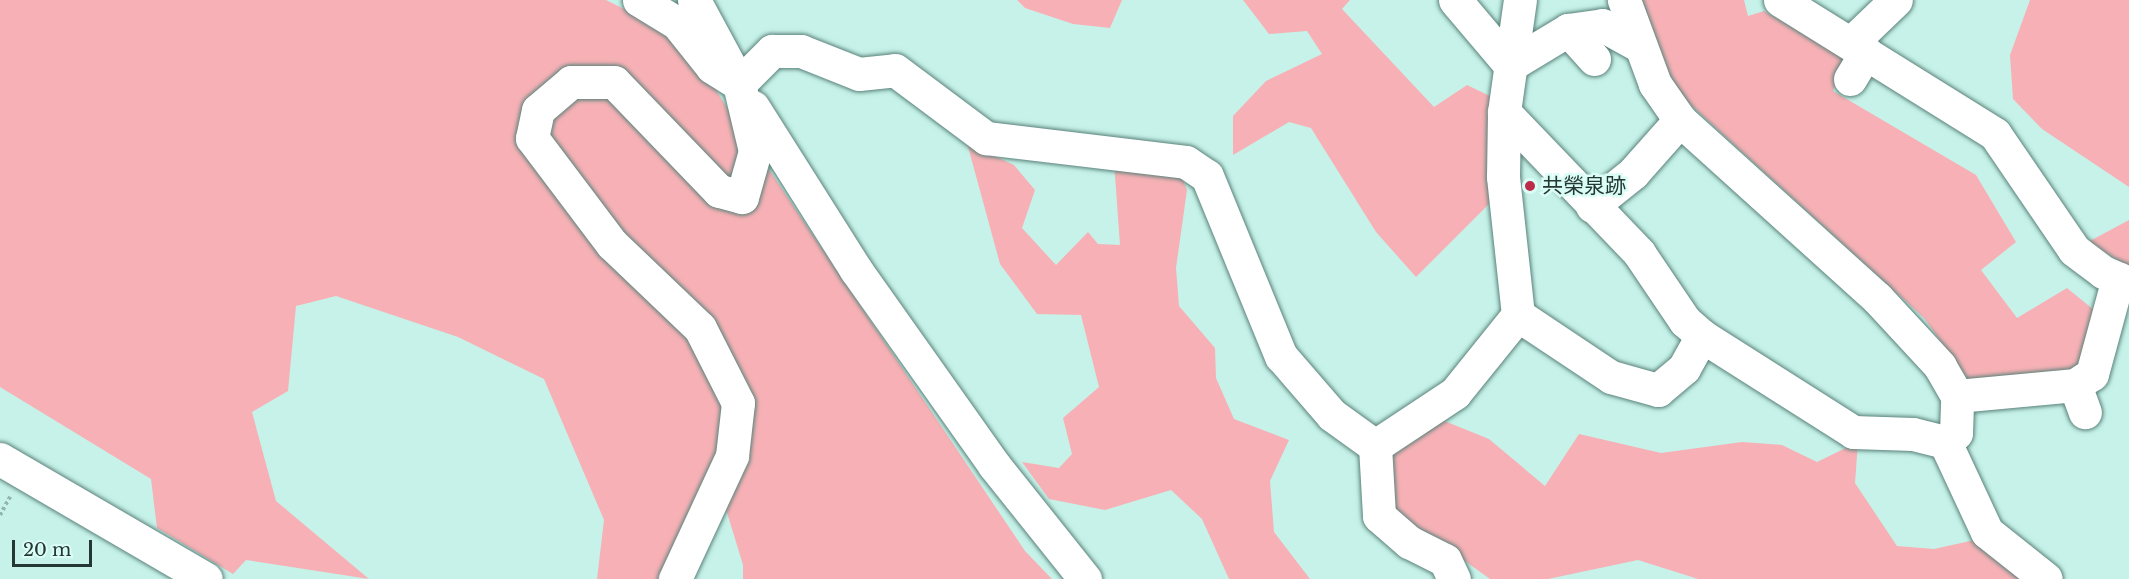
<!DOCTYPE html>
<meta charset="utf-8">
<style>
body{margin:0}
#map{position:relative;width:2129px;height:579px;overflow:hidden;background:#c6f2e9;font-family:"Libre Baskerville","Noto Sans JP",serif}
div>[style]{position:absolute}
.green>*{inset:0;background:#f7b1b6}
.path>*{height:4px;margin-top:-2px;transform-origin:0;background:repeating-linear-gradient(90deg,#92b6ae 0 3px,transparent 0 6px)}
.roads{filter:drop-shadow(0 0 2px #5a827a) drop-shadow(0 0 2px #5a827a)}
.minor>*{height:33px;margin:-16.5px;padding:0 16.5px;transform-origin:16.5px;border-radius:16.5px;background:#fff}
.dots>*{width:16px;height:16px;translate:-50% -50%;box-sizing:border-box;border:3px solid #dafdf6;border-radius:50%}
span{translate:-50% -50%;white-space:nowrap;text-align:center;line-height:1.15;-webkit-text-stroke:5px #dafdf6;paint-order:stroke}
.poi-label{font-size:21px;color:#253733}
.left{translate:0 -50%;text-align:left}
.scale{position:absolute;left:12px;top:540px;width:80px;height:27px;box-sizing:border-box;border:3px solid #253733;border-top:0;padding-left:8px;font-size:18px;line-height:21px;white-space:nowrap;color:#253733;-webkit-text-stroke:4px #dafdf6;paint-order:stroke}
</style>
<div id="map">
<div class="green">
<div style="clip-path:polygon(0 0,606px 0,668px 31px,713px 85px,741px 131px,737px 182px,568px 71px,520px 136px,693px 338px,727px 405px,723px 455px,666px 579px,597px 579px,604px 520px,544px 379px,458px 337px,336px 296px,296px 306px,288px 391px,252px 412px,276px 501px,369px 579px,246px 560px,233px 574px,157px 528px,151px 479px,0 387px)"></div>
<div style="clip-path:polygon(1017px 0,1122px 0,1110px 28px,1073px 24px,1025px 8px)"></div>
<div style="clip-path:polygon(1243px 0,1350px 0,1342px 9px,1434px 107px,1467px 85px,1494px 98px,1494px 199px,1416px 277px,1376px 232px,1311px 128px,1289px 122px,1233px 155px,1233px 116px,1266px 81px,1322px 54px,1307px 31px,1269px 34px)"></div>
<div style="clip-path:polygon(1638px 0,1744px 0,1748px 16px,1764px 11px,1846px 59px,1833px 91px,1976px 175px,2016px 242px,1981px 270px,2017px 318px,2067px 288px,2094px 310px,2085px 358px,2073px 373px,1970px 382px,1924px 318px,1685px 100px,1656px 53px)"></div>
<div style="clip-path:polygon(2030px 0,2129px 0,2129px 187px,2042px 129px,2013px 99px,2010px 55px)"></div>
<div style="clip-path:polygon(616px 93px,752px 209px,768px 168px,1025px 551px,1052px 579px,743px 579px,743px 565px,725px 506px,746px 457px,750px 390px,715px 327px,620px 236px,545px 139px,551px 110px,579px 94px)"></div>
<div style="clip-path:polygon(967px 143px,1014px 165px,1035px 190px,1022px 228px,1056px 265px,1088px 232px,1098px 244px,1120px 245px,1114px 162px,1180px 173px,1187px 190px,1176px 268px,1179px 306px,1215px 348px,1216px 378px,1234px 419px,1289px 440px,1270px 481px,1274px 532px,1310px 579px,1229px 579px,1202px 519px,1171px 490px,1105px 510px,1049px 499px,1022px 462px,1059px 468px,1072px 454px,1063px 418px,1099px 387px,1081px 315px,1037px 314px,1000px 264px)"></div>
<div style="clip-path:polygon(2129px 220px,2129px 267px,2088px 242px)"></div>
<div style="clip-path:polygon(1442px 420px,1489px 439px,1545px 486px,1579px 434px,1661px 453px,1742px 442px,1782px 445px,1817px 462px,1858px 442px,1855px 483px,1897px 546px,1934px 549px,1979px 539px,2027px 579px,1698px 579px,1638px 560px,1548px 579px,1490px 579px,1394px 510px,1389px 458px)"></div>
</div>
<div class="path">
<div style="left:0;top:515px;width:21px;rotate:-61deg"></div>
</div>
<div class="roads">
<div class="minor">
<div style="left:639px;top:0;width:44px;rotate:31.2deg"></div>
<div style="left:677px;top:23px;width:56px;rotate:51.5deg"></div>
<div style="left:712px;top:67px;width:32px;rotate:32deg"></div>
<div style="left:739px;top:84px;width:69px;rotate:76.6deg"></div>
<div style="left:755px;top:151px;width:48px;rotate:105.8deg"></div>
<div style="left:742px;top:197px;width:24px;rotate:-165deg"></div>
<div style="left:719px;top:191px;width:151px;rotate:-133.9deg"></div>
<div style="left:614px;top:82px;width:43px;rotate:180deg"></div>
<div style="left:571px;top:82px;width:43px;rotate:139.7deg"></div>
<div style="left:538px;top:110px;width:29px;rotate:102deg"></div>
<div style="left:532px;top:138px;width:133px;rotate:53deg"></div>
<div style="left:612px;top:244px;width:122px;rotate:43.7deg"></div>
<div style="left:700px;top:328px;width:84px;rotate:63.1deg"></div>
<div style="left:738px;top:403px;width:53px;rotate:96.5deg"></div>
<div style="left:732px;top:456px;width:136px;rotate:114.9deg"></div>
<div style="left:694px;top:0;width:74px;rotate:61.7deg"></div>
<div style="left:1455px;top:0;width:85px;rotate:49.8deg"></div>
<div style="left:1510px;top:65px;width:68px;rotate:-31.1deg"></div>
<div style="left:1568px;top:30px;width:34px;rotate:-8deg"></div>
<div style="left:1602px;top:25px;width:41px;rotate:29.1deg"></div>
<div style="left:1780px;top:0;width:253px;rotate:31.9deg"></div>
<div style="left:1995px;top:134px;width:140px;rotate:55.7deg"></div>
<div style="left:2074px;top:250px;width:36px;rotate:37deg"></div>
<div style="left:2103px;top:272px;width:28px;rotate:23deg"></div>
<div style="left:1568px;top:30px;width:39px;rotate:48deg"></div>
<div style="left:1851px;top:43px;width:62px;rotate:-43.7deg"></div>
<div style="left:1850px;top:79px;width:31px;rotate:-59deg"></div>
<div style="left:739px;top:84px;width:47px;rotate:-45deg"></div>
<div style="left:772px;top:51px;width:29px"></div>
<div style="left:801px;top:51px;width:62px;rotate:21.6deg"></div>
<div style="left:859px;top:74px;width:36px;rotate:-6deg"></div>
<div style="left:895px;top:70px;width:114px;rotate:36.8deg"></div>
<div style="left:986px;top:138px;width:201px;rotate:6.8deg"></div>
<div style="left:1186px;top:162px;width:25px;rotate:34deg"></div>
<div style="left:1207px;top:176px;width:195px;rotate:67.7deg"></div>
<div style="left:1281px;top:356px;width:78px;rotate:49.2deg"></div>
<div style="left:1332px;top:415px;width:53px;rotate:35.8deg"></div>
<div style="left:1375px;top:446px;width:96px;rotate:-33.5deg"></div>
<div style="left:1455px;top:393px;width:100px;rotate:-51.1deg"></div>
<div style="left:1518px;top:315px;width:139px;rotate:-96.2deg"></div>
<div style="left:1503px;top:177px;width:65px;rotate:-89.1deg"></div>
<div style="left:1504px;top:112px;width:113px;rotate:-81.9deg"></div>
<div style="left:753px;top:107px;width:193px;rotate:57.7deg"></div>
<div style="left:856px;top:270px;width:239px;rotate:54.7deg"></div>
<div style="left:994px;top:465px;width:146px;rotate:51.4deg"></div>
<div style="left:1504px;top:112px;width:195px;rotate:46.2deg"></div>
<div style="left:1639px;top:253px;width:82px;rotate:55.9deg"></div>
<div style="left:1685px;top:321px;width:23px;rotate:41deg"></div>
<div style="left:1702px;top:336px;width:179px;rotate:32.4deg"></div>
<div style="left:1853px;top:432px;width:60px;rotate:1.9deg"></div>
<div style="left:1913px;top:434px;width:33px;rotate:14deg"></div>
<div style="left:1945px;top:442px;width:14px;rotate:-39deg"></div>
<div style="left:1956px;top:433px;width:37px;rotate:-88deg"></div>
<div style="left:1957px;top:396px;width:34px;rotate:-120deg"></div>
<div style="left:1940px;top:366px;width:93px;rotate:-132.8deg"></div>
<div style="left:1877px;top:298px;width:266px;rotate:-137.9deg"></div>
<div style="left:1680px;top:120px;width:44px;rotate:-124.8deg"></div>
<div style="left:1655px;top:84px;width:90px;rotate:-110.3deg"></div>
<div style="left:1592px;top:206px;width:53px;rotate:-38.8deg"></div>
<div style="left:1633px;top:173px;width:71px;rotate:-48.4deg"></div>
<div style="left:1518px;top:315px;width:112px;rotate:33.7deg"></div>
<div style="left:1611px;top:377px;width:49px;rotate:15.5deg"></div>
<div style="left:1658px;top:390px;width:34px;rotate:-40deg"></div>
<div style="left:1684px;top:368px;width:37px;rotate:-61deg"></div>
<div style="left:2075px;top:385px;width:29px;rotate:70deg"></div>
<div style="left:1957px;top:396px;width:119px;rotate:-5.3deg"></div>
<div style="left:2075px;top:385px;width:20px;rotate:-33deg"></div>
<div style="left:2092px;top:374px;width:99px;rotate:-74.8deg"></div>
<div style="left:1945px;top:442px;width:99px;rotate:65deg"></div>
<div style="left:1987px;top:532px;width:75px;rotate:38.5deg"></div>
<div style="left:1375px;top:446px;width:70px;rotate:86.7deg"></div>
<div style="left:1379px;top:516px;width:40px;rotate:41deg"></div>
<div style="left:1409px;top:542px;width:40px;rotate:26.6deg"></div>
<div style="left:1445px;top:560px;width:21px;rotate:65deg"></div>
<div style="left:0;top:459px;width:238px;rotate:30.2deg"></div>
</div>
</div>
<div class="dots">
<div style="left:1530px;top:186px;background:#bc2b4a"></div>
</div>
<div class="poi-label">
<span class="left" style="left:1542px;top:186px">共榮泉跡</span>
</div>
<div class="scale">20 m</div>
</div>
